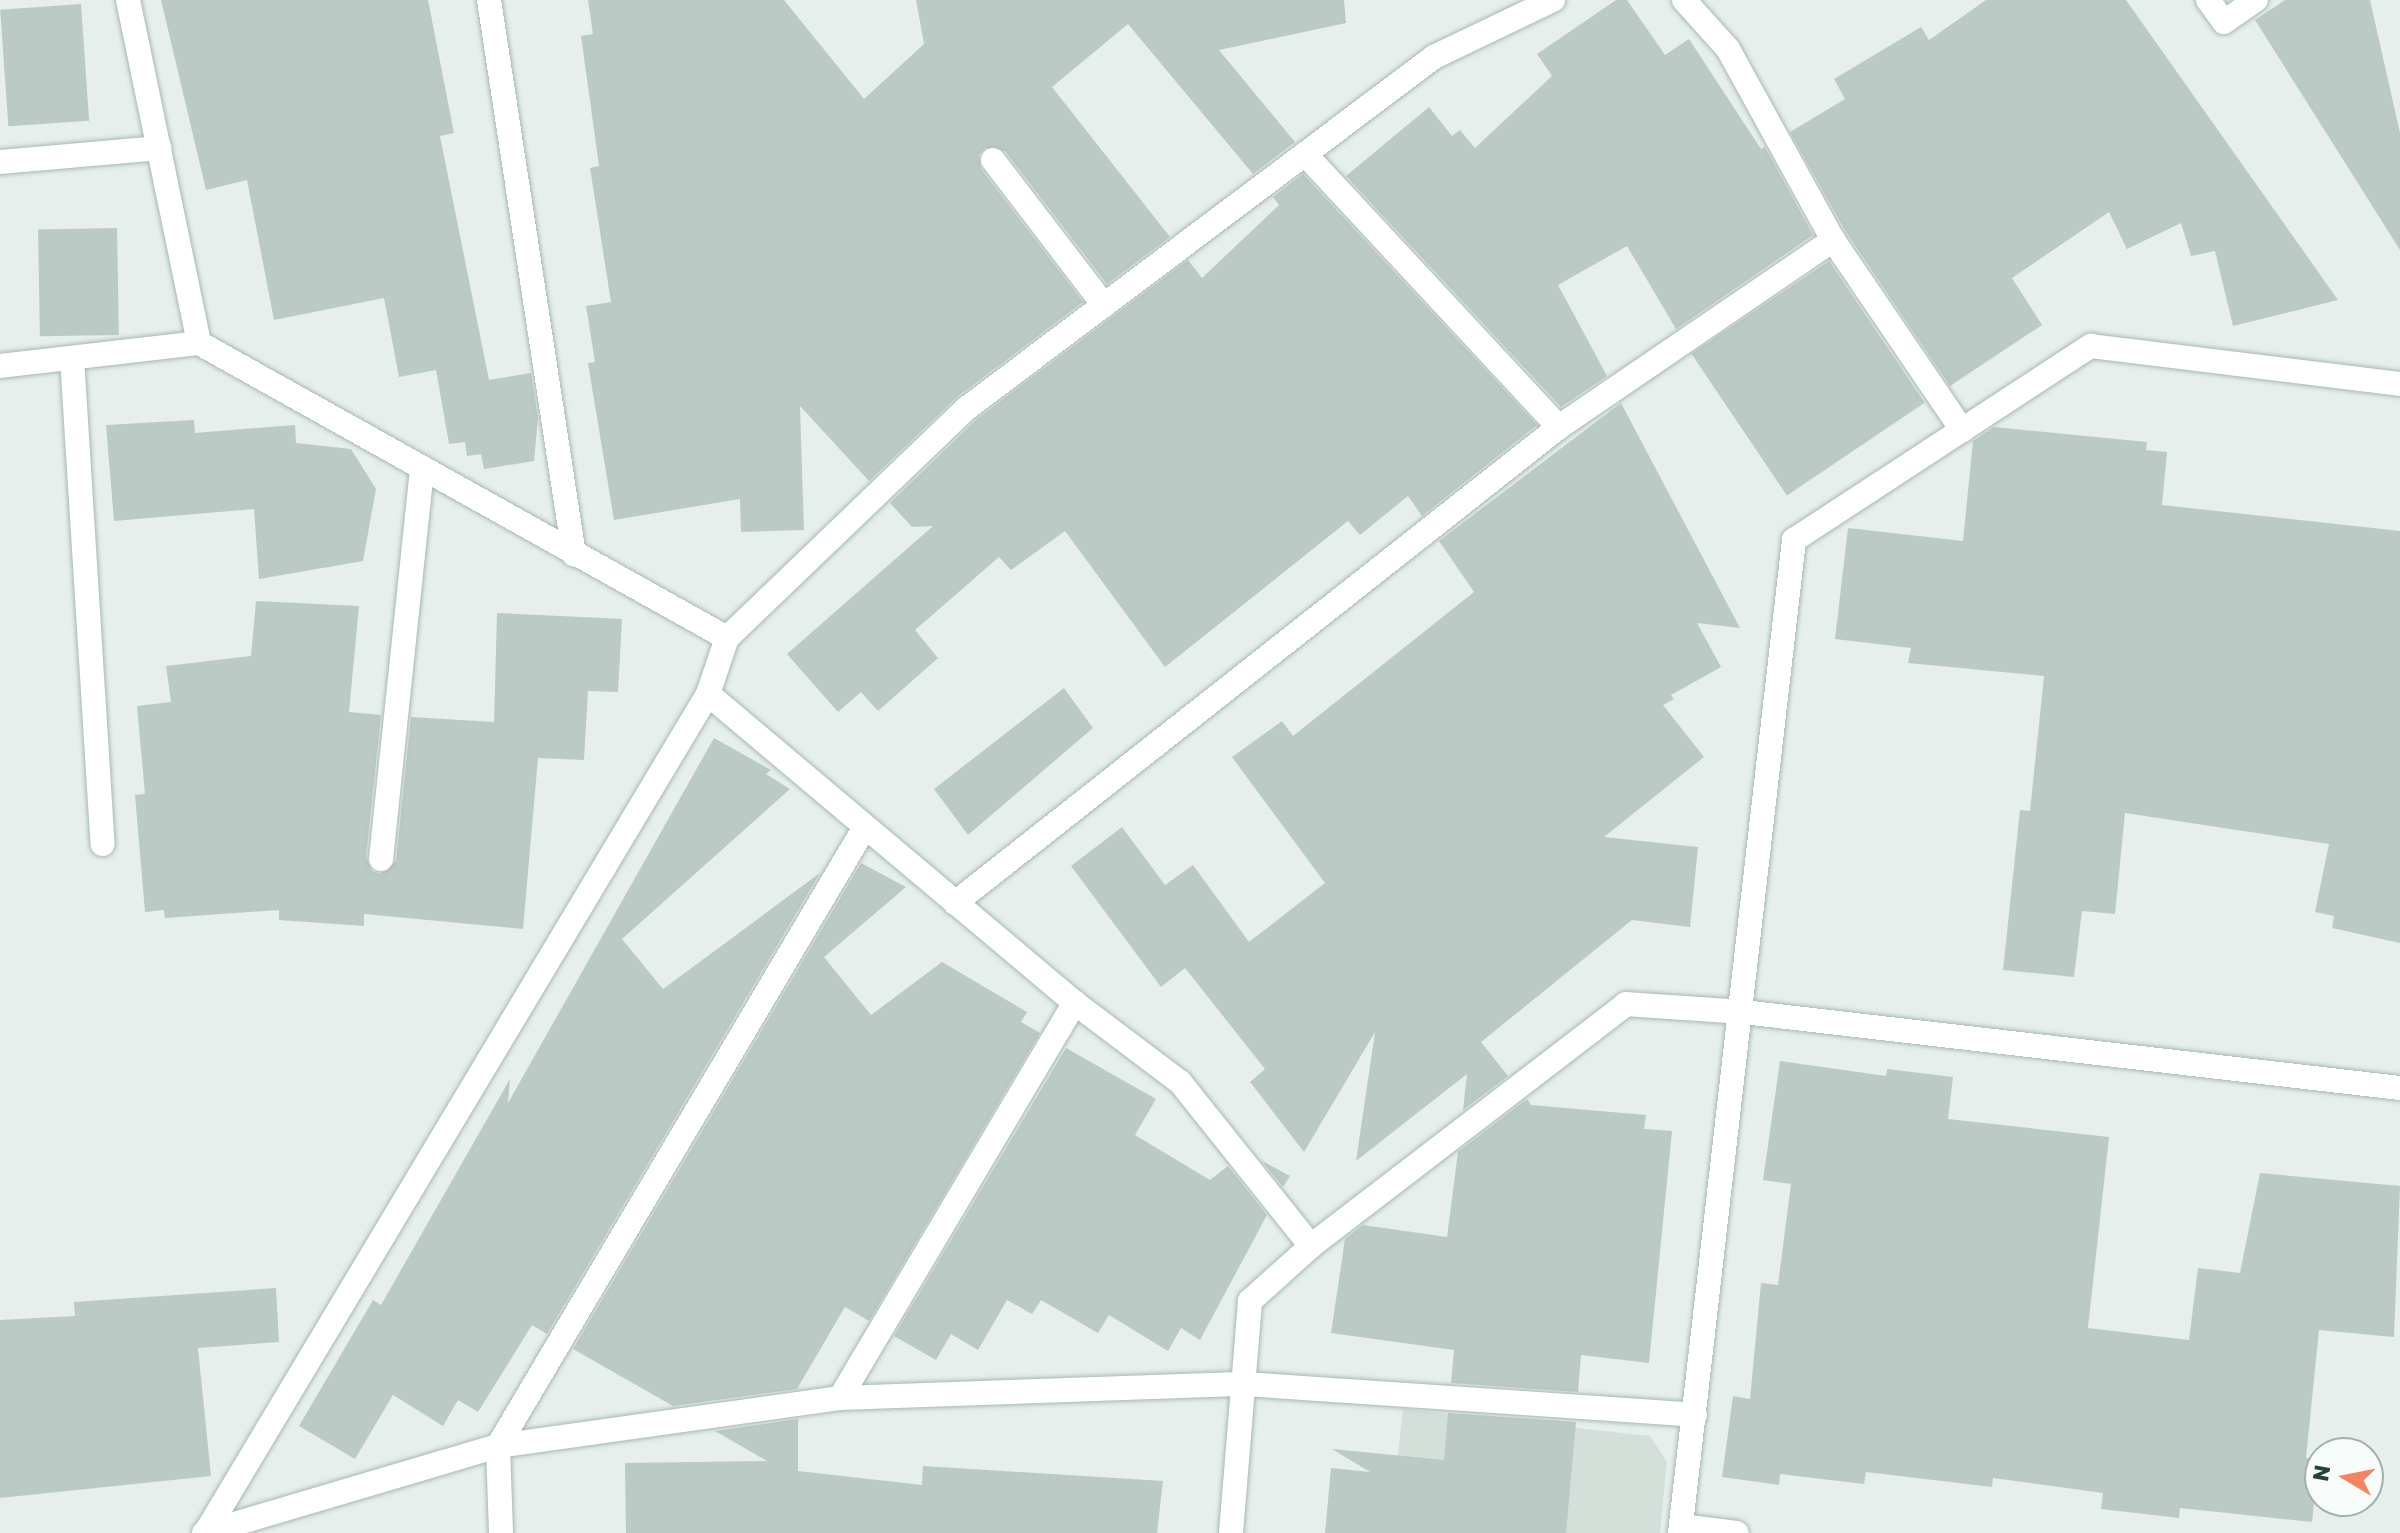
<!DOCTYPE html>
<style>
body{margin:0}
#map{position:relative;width:2400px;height:1533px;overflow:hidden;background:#e6efeb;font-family:Rubik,sans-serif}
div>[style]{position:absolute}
.built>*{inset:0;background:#d4dfda}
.building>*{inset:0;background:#bbcac4;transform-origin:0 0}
.roads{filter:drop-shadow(0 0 2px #a8b8b2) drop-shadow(0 0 2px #a8b8b2)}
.minor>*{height:24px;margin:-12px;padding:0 12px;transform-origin:12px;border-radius:12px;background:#fff}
span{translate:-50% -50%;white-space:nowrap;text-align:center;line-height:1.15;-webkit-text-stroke:6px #f7fbf9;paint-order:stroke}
.north{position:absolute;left:2304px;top:1437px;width:80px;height:80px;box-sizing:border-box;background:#f7fbf9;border:2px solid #a3b1ad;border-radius:50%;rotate:280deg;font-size:22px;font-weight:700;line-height:32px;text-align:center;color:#24423a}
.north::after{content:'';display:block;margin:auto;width:28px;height:36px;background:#f4845f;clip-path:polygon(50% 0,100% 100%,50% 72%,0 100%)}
</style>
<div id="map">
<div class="built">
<div style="clip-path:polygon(1403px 1409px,1650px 1436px,1667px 1462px,1660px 1533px,1389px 1533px)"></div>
</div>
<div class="building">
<div style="clip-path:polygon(161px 0,428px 0,454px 133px,440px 136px,489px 380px,531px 373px,538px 418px,534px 461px,484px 469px,481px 454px,467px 456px,465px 442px,449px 444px,436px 370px,399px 377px,384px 298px,274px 320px,247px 180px,206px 190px)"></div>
<div style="clip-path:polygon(588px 0,784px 0,864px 99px,924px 44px,916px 0,1344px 0,1346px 23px,1219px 50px,1295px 142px,1253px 174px,1128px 24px,1052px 87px,1170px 237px,1107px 284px,1005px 151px,985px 148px,979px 155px,981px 169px,1083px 302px,958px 396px,869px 481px,800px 406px,804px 530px,741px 532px,740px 499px,614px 520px,588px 363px,595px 362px,586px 306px,611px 302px,590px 168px,599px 166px,581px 36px,593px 34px)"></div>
<div style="clip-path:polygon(1616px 0,1627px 0,1665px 55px,1689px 39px,1761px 149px,1765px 147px,1813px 235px,1676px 329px,1627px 246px,1558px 285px,1607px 376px,1561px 407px,1346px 176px,1429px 107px,1452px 136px,1460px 130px,1475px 148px,1552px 76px,1537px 54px)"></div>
<div style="clip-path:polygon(1986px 0,2126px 0,2338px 300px,2233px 326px,2215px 251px,2191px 256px,2181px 223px,2127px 249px,2109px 212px,2012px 278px,2042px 325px,1950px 386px,1846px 232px,1790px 132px,1845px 99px,1834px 79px,1921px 27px,1929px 40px)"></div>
<div style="clip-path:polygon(2285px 0,2370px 0,2400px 133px,2400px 250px,2255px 20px)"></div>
<div style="left:81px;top:4px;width:117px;height:81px;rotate:86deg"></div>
<div style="clip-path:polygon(1303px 174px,1537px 425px,1422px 516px,1408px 496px,1360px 535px,1348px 521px,1165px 667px,1065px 531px,1011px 570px,999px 557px,915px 630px,938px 658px,878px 711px,861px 692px,838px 712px,787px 654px,933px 526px,912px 527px,890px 503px,977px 419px,1188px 260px,1202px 278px,1279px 205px,1273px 197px)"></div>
<div style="left:117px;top:228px;width:107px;height:79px;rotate:89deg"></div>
<div style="left:1829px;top:261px;width:171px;height:166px;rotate:56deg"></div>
<div style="clip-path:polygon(1621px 403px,1740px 628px,1697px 623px,1721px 667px,1671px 695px,1674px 699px,1663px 705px,1704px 757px,1604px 837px,1698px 847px,1690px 927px,1632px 920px,1481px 1042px,1508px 1076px,1463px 1110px,1467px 1074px,1356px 1161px,1375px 1032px,1304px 1152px,1250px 1082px,1265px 1069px,1185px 968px,1161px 987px,1071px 866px,1122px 827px,1165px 885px,1193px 865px,1249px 942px,1325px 883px,1232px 757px,1282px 721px,1293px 736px,1474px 592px,1439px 541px)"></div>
<div style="clip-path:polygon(194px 420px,195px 433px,295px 425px,296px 443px,351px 449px,376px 489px,363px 561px,259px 579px,254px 509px,114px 521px,106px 425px)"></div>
<div style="clip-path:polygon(1994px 427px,2147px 442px,2146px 450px,2167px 452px,2162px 505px,2400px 531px,2400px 943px,2332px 928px,2334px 916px,2315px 912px,2329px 844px,2125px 813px,2115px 914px,2082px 911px,2074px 977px,2003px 970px,2020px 810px,2030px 811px,2044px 676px,1908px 663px,1911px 648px,1835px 639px,1848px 528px,1963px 541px,1973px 441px)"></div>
<div style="clip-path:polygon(256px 601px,359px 606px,349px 712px,381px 715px,366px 857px,372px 871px,380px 874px,396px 861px,411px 717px,494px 722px,497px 613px,622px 619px,618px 692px,588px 691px,584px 760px,538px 758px,523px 929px,364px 914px,364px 926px,279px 920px,279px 910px,165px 918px,164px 910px,145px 912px,135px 795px,145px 794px,137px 706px,171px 702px,166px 666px,251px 656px)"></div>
<div style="clip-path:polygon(1064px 688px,1093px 728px,968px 835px,934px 789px)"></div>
<div style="clip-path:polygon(714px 738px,771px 770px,766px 774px,790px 789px,622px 939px,663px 989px,820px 873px,547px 1334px,532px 1325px,478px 1412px,458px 1400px,443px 1426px,393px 1395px,355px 1459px,299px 1426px,373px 1300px,381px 1305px,510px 1079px,508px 1103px)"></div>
<div style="clip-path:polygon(861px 863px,906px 887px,824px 957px,871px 1015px,942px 962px,1027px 1012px,1021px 1022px,1040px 1033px,869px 1321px,845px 1307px,797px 1389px,673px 1406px,573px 1349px)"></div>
<div style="clip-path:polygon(1066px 1048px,1156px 1099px,1135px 1135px,1210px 1180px,1228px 1166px,1267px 1215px,1200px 1340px,1181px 1328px,1168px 1351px,1109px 1315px,1098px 1333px,1041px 1300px,1032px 1314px,1007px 1300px,978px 1350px,951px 1334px,936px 1360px,894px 1336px)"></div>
<div style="clip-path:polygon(1780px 1061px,1886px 1076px,1887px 1069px,1953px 1077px,1948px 1119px,2109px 1137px,2088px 1328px,2189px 1340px,2198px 1268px,2240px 1273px,2260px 1173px,2400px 1186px,2394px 1337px,2319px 1330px,2306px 1458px,2319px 1459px,2312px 1522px,2180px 1508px,2179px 1518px,2101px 1509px,2103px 1493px,1993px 1478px,1992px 1487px,1866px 1472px,1864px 1484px,1780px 1474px,1779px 1485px,1722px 1477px,1733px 1396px,1750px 1399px,1761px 1283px,1778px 1285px,1791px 1184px,1763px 1180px)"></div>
<div style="clip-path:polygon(1527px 1099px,1531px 1105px,1646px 1115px,1644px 1129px,1672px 1131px,1649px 1363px,1581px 1355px,1578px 1392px,1451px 1383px,1454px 1350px,1331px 1333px,1345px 1239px,1363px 1225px,1447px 1237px,1458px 1152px)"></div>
<div style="clip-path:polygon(1262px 1161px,1290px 1176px,1283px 1187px)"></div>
<div style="clip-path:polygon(276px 1288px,279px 1342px,198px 1348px,211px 1476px,0 1498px,0 1320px,75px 1316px,74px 1302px)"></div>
<div style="clip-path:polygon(1448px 1413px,1576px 1422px,1566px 1533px,1325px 1533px,1331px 1468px,1370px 1472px,1332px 1449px,1444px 1460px)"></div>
<div style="clip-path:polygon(798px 1419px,798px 1471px,922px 1485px,923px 1466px,1163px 1481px,1157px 1533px,626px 1533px,625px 1463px,767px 1461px,715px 1431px)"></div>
</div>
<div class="roads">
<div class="minor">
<div style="left:128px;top:0;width:350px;rotate:78.3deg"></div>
<div style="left:199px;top:343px;width:605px;rotate:29.19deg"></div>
<div style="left:489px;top:0;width:561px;rotate:81.29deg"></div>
<div style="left:1684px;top:0;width:66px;rotate:48.1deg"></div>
<div style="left:1728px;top:49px;width:218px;rotate:61.2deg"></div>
<div style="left:1833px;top:240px;width:230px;rotate:55.8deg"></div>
<div style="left:2208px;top:0;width:27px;rotate:54deg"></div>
<div style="left:2224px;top:22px;width:39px;rotate:-35deg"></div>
<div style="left:1305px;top:154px;width:373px;rotate:47.1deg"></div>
<div style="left:993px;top:160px;width:183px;rotate:52.6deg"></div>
<div style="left:0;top:162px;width:160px;rotate:-5deg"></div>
<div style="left:72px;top:358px;width:487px;rotate:86.4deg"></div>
<div style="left:0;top:366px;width:200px;rotate:-6.6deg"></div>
<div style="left:708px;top:694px;width:480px;rotate:40.1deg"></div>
<div style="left:1075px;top:1003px;width:131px;rotate:37deg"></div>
<div style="left:1180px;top:1082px;width:210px;rotate:51.4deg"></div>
<div style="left:381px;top:859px;width:392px;rotate:-84deg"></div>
<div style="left:955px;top:903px;width:769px;rotate:-38.24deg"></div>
<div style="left:1559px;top:427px;width:332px;rotate:-34.3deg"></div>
<div style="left:840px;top:1398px;width:460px;rotate:-59.3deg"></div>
<div style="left:1681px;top:1526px;width:56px;rotate:7.1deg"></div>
<div style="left:206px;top:1532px;width:977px;rotate:-59.08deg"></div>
<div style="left:708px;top:694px;width:59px;rotate:-71.3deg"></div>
<div style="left:727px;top:638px;width:332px;rotate:-43.8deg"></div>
<div style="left:967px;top:408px;width:584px;rotate:-36.93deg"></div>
<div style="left:1434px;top:57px;width:132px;rotate:-25.6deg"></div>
<div style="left:204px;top:1533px;width:307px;rotate:-16.5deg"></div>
<div style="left:498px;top:1446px;width:345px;rotate:-8deg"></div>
<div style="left:840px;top:1398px;width:405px;rotate:-2deg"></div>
<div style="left:1245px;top:1384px;width:451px;rotate:3.9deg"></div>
<div style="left:501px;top:1533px;width:87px;rotate:-92deg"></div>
<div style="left:498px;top:1446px;width:720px;rotate:-59.34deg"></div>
<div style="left:1231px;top:1533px;width:233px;rotate:-85.3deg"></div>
<div style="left:1250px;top:1301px;width:82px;rotate:-42deg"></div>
<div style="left:1311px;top:1246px;width:397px;rotate:-37.5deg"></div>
<div style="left:1626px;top:1004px;width:117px;rotate:3.9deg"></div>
<div style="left:1743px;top:1012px;width:661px;rotate:6.6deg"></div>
<div style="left:1680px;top:1533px;width:1000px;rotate:-83.45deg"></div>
<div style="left:1794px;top:540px;width:355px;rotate:-33.2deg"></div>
<div style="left:2091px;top:346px;width:311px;rotate:7deg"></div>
</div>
</div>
<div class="north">N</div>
</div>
